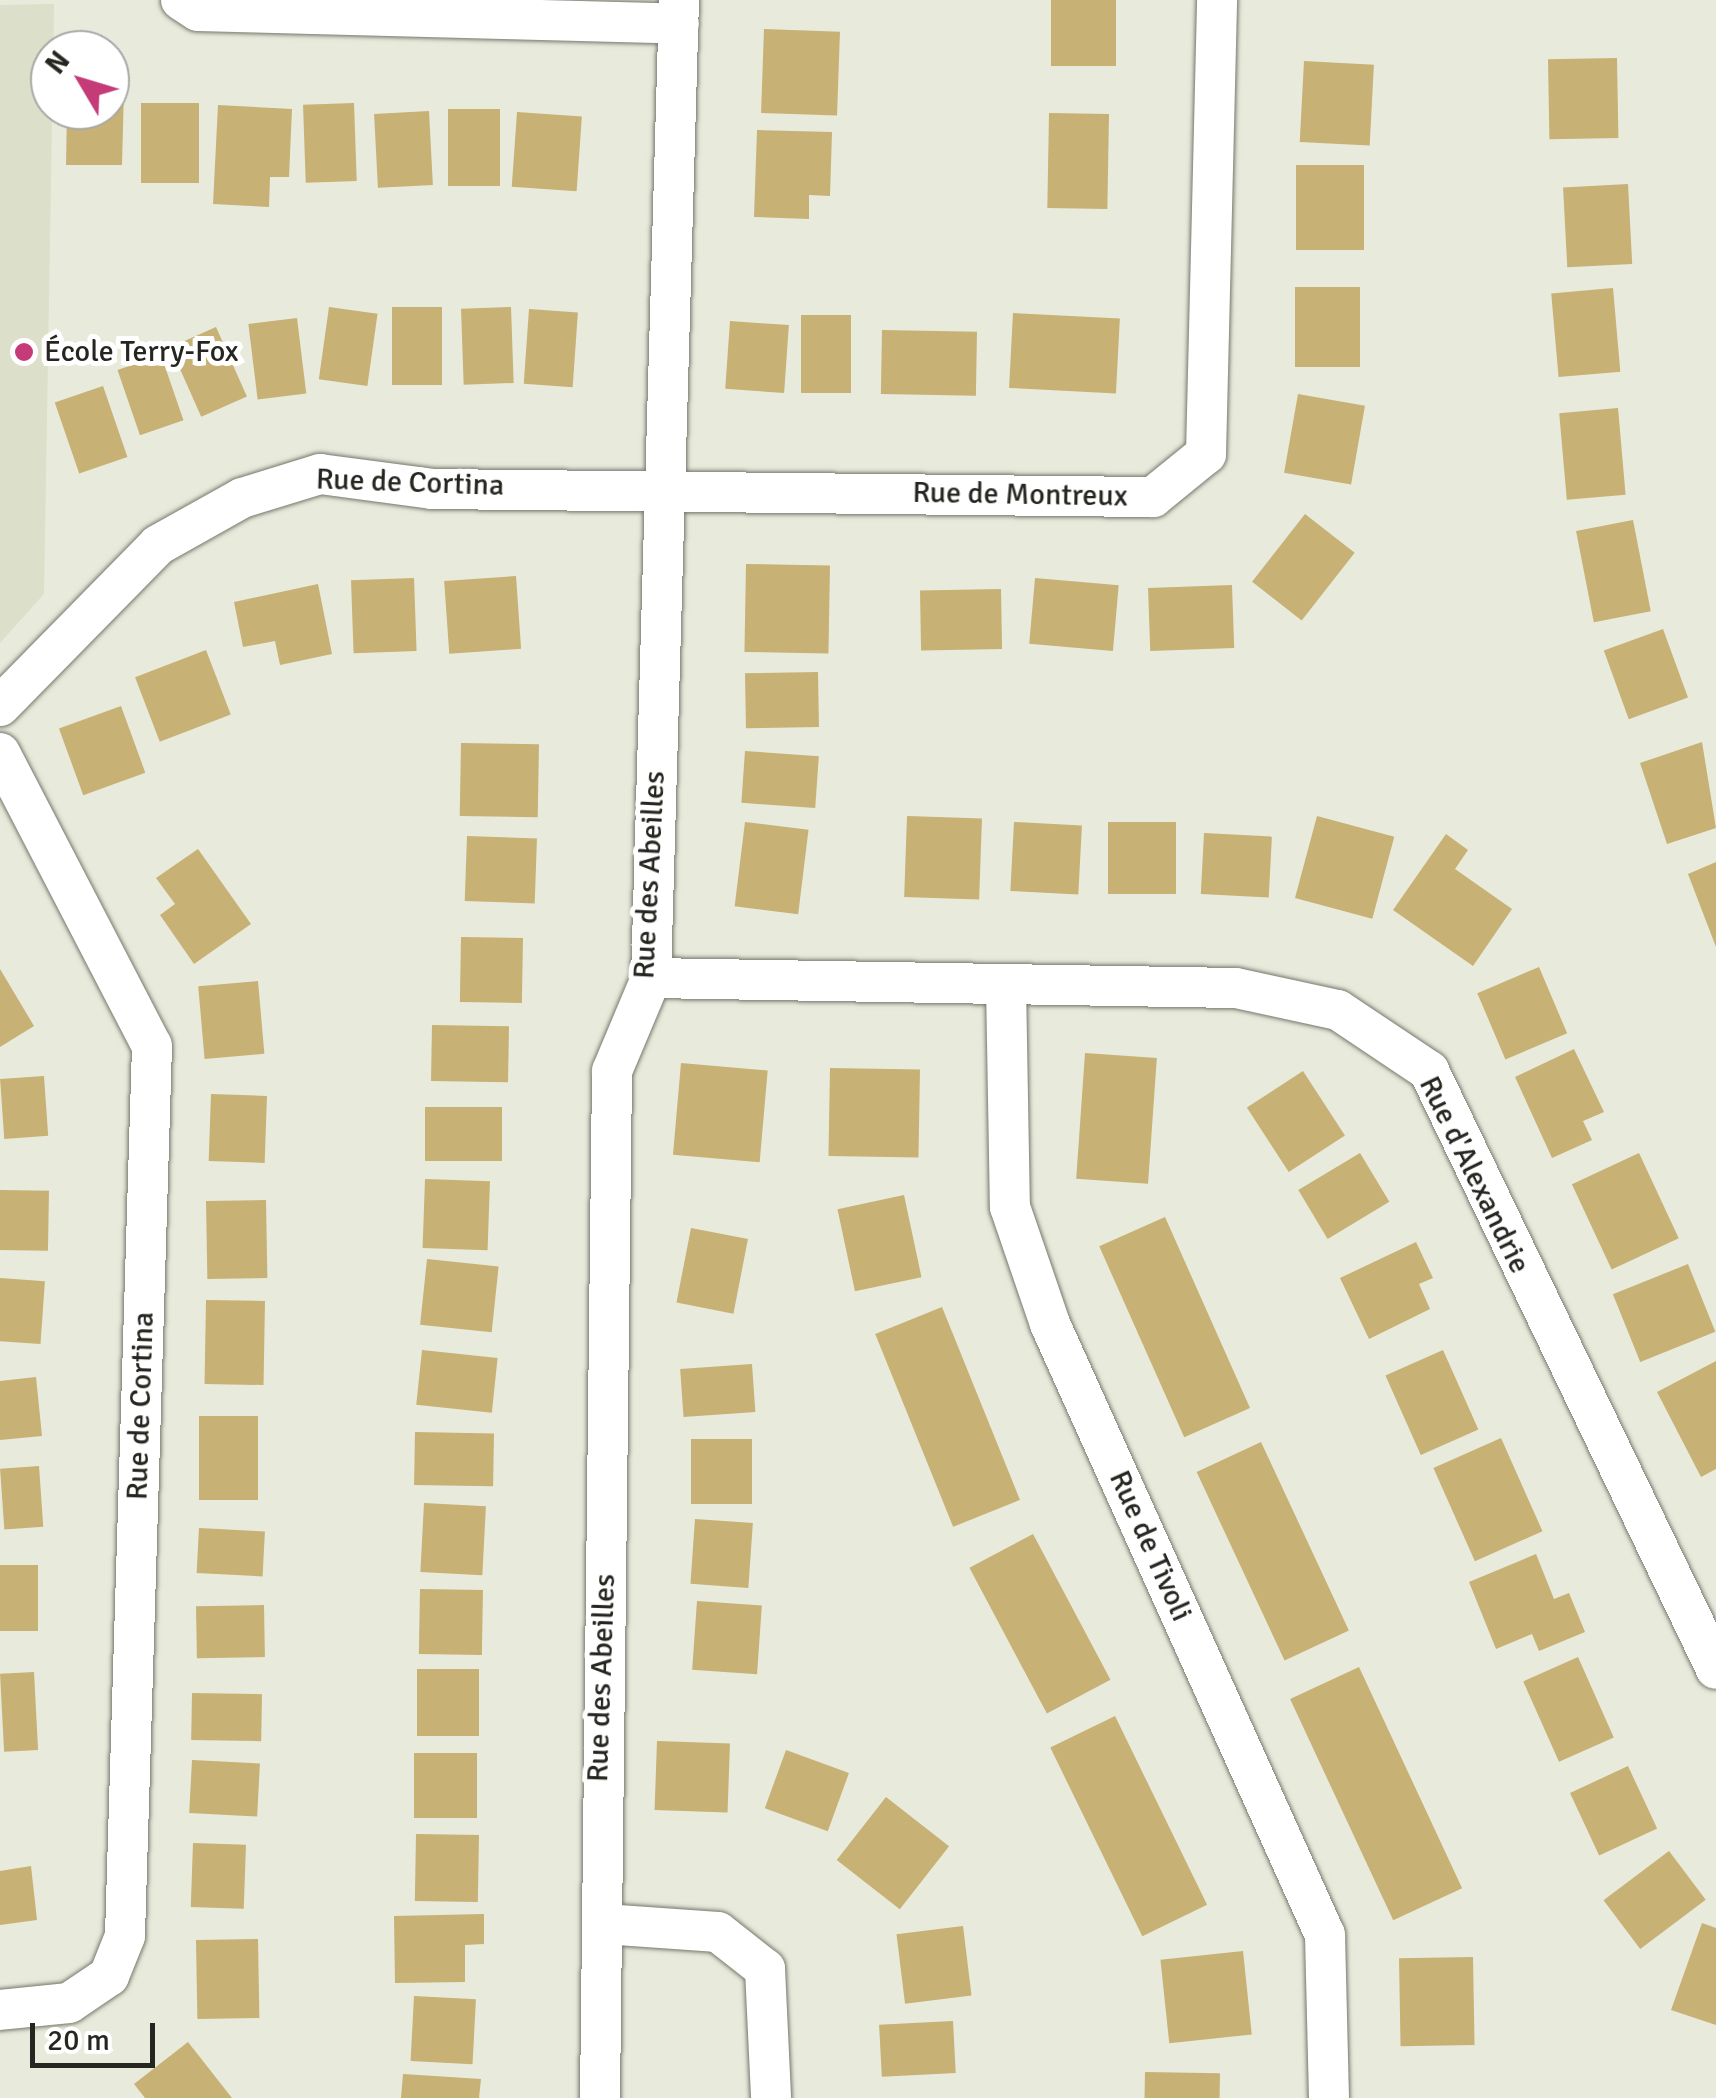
<!DOCTYPE html>
<meta charset="utf-8">
<style>
body{margin:0}
#map{position:relative;width:1716px;height:2098px;overflow:hidden;background:#e8eadc;font-family:Signika,sans-serif}
div>[style]{position:absolute}
.built>*{inset:0;background:#dcdfc9}
.building>*{inset:0;background:#c7b174;transform-origin:0 0}
.roads{filter:drop-shadow(0 0 2px #76786b) drop-shadow(0 0 2px #76786b)}
.street>*{height:40px;margin:-20px;padding:0 20px;transform-origin:20px;border-radius:20px;background:#fff}
.dots>*{width:28px;height:28px;translate:-50% -50%;box-sizing:border-box;border:5px solid #fff;border-radius:50%}
span{translate:-50% -50%;white-space:nowrap;text-align:center;line-height:1.15;-webkit-text-stroke:10px #fff;paint-order:stroke}
.poi-label{font-size:30px;color:#252620}
.left{translate:0 -50%;text-align:left}
.street-label{font-size:30px;color:#252620}
.north{position:absolute;left:30px;top:30px;width:100px;height:100px;box-sizing:border-box;background:#fff;border:2px solid #a8a8a6;border-radius:50%;rotate:308deg;font-size:28px;font-weight:700;line-height:40px;text-align:center;color:#252620}
.north::after{content:'';display:block;margin:auto;width:35px;height:45px;background:#c43b77;clip-path:polygon(50% 0,100% 100%,50% 72%,0 100%)}
.scale{position:absolute;left:30px;top:2023px;width:125px;height:45px;box-sizing:border-box;border:5px solid #252620;border-top:0;padding-left:12px;font-size:30px;line-height:35px;white-space:nowrap;color:#252620;-webkit-text-stroke:8px #fff;paint-order:stroke}
</style>
<div id="map">
<div class="built">
<div style="clip-path:polygon(54px 4px,44px 594px,0 643px,0 5px)"></div>
</div>
<div class="building">
<div style="left:1051px;top:0;width:65px;height:66px"></div>
<div style="left:764px;top:29px;width:76px;height:84px;rotate:2deg"></div>
<div style="left:1617px;top:58px;width:80px;height:69px;rotate:89deg"></div>
<div style="left:1304px;top:61px;width:70px;height:81px;rotate:3deg"></div>
<div style="clip-path:polygon(110px 89px,124px 89px,122px 165px,66px 165px,67px 110px,110px 110px)"></div>
<div style="left:141px;top:103px;width:58px;height:80px"></div>
<div style="left:354px;top:103px;width:78px;height:51px;rotate:88deg"></div>
<div style="clip-path:polygon(218px 105px,292px 109px,289px 177px,270px 177px,269px 207px,213px 204px)"></div>
<div style="left:448px;top:109px;width:52px;height:77px"></div>
<div style="left:429px;top:111px;width:74px;height:55px;rotate:87deg"></div>
<div style="left:517px;top:112px;width:65px;height:75px;rotate:4deg"></div>
<div style="left:1049px;top:113px;width:60px;height:95px;rotate:1deg"></div>
<div style="clip-path:polygon(757px 130px,832px 132px,830px 196px,809px 195px,809px 219px,754px 217px)"></div>
<div style="left:1364px;top:165px;width:85px;height:68px;rotate:90deg"></div>
<div style="left:1628px;top:184px;width:80px;height:65px;rotate:87deg"></div>
<div style="left:1360px;top:287px;width:80px;height:65px;rotate:90deg"></div>
<div style="left:1613px;top:288px;width:84px;height:62px;rotate:85deg"></div>
<div style="left:329px;top:307px;width:49px;height:73px;rotate:8deg"></div>
<div style="left:392px;top:307px;width:50px;height:78px"></div>
<div style="left:511px;top:307px;width:76px;height:50px;rotate:88deg"></div>
<div style="left:529px;top:309px;width:49px;height:75px;rotate:4deg"></div>
<div style="left:1013px;top:313px;width:107px;height:75px;rotate:3deg"></div>
<div style="left:801px;top:315px;width:50px;height:78px"></div>
<div style="left:297px;top:318px;width:76px;height:49px;rotate:83deg"></div>
<div style="left:730px;top:321px;width:59px;height:68px;rotate:4deg"></div>
<div style="left:216px;top:327px;width:76px;height:50px;rotate:66deg"></div>
<div style="left:882px;top:330px;width:95px;height:64px;rotate:1deg"></div>
<div style="left:161px;top:355px;width:69px;height:46px;rotate:71deg"></div>
<div style="left:103px;top:386px;width:75px;height:51px;rotate:71deg"></div>
<div style="left:1298px;top:394px;width:68px;height:80px;rotate:10deg"></div>
<div style="left:1618px;top:408px;width:87px;height:59px;rotate:85deg"></div>
<div style="left:1305px;top:514px;width:63px;height:86px;rotate:38deg"></div>
<div style="left:1633px;top:520px;width:93px;height:58px;rotate:79deg"></div>
<div style="left:746px;top:564px;width:84px;height:88px;rotate:1deg"></div>
<div style="left:516px;top:576px;width:73px;height:72px;rotate:86deg"></div>
<div style="left:414px;top:578px;width:73px;height:63px;rotate:88deg"></div>
<div style="left:1035px;top:578px;width:84px;height:66px;rotate:5deg"></div>
<div style="clip-path:polygon(318px 584px,332px 654px,280px 665px,275px 641px,243px 647px,234px 602px)"></div>
<div style="left:1232px;top:585px;width:63px;height:84px;rotate:88deg"></div>
<div style="left:1001px;top:589px;width:60px;height:81px;rotate:89deg"></div>
<div style="left:1663px;top:629px;width:73px;height:63px;rotate:70deg"></div>
<div style="left:206px;top:650px;width:69px;height:76px;rotate:69deg"></div>
<div style="left:818px;top:672px;width:55px;height:73px;rotate:89deg"></div>
<div style="left:121px;top:706px;width:71px;height:66px;rotate:70deg"></div>
<div style="clip-path:polygon(1702px 742px,1716px 828px,1667px 844px,1640px 763px)"></div>
<div style="left:461px;top:743px;width:78px;height:73px;rotate:1deg"></div>
<div style="left:745px;top:751px;width:74px;height:52px;rotate:4deg"></div>
<div style="left:907px;top:816px;width:75px;height:81px;rotate:2deg"></div>
<div style="left:1317px;top:816px;width:80px;height:85px;rotate:15deg"></div>
<div style="left:745px;top:822px;width:64px;height:85px;rotate:7deg"></div>
<div style="left:1014px;top:822px;width:68px;height:69px;rotate:3deg"></div>
<div style="left:1176px;top:822px;width:72px;height:68px;rotate:90deg"></div>
<div style="left:1204px;top:833px;width:68px;height:61px;rotate:3deg"></div>
<div style="clip-path:polygon(1446px 834px,1468px 850px,1455px 869px,1512px 909px,1473px 966px,1393px 910px)"></div>
<div style="left:467px;top:836px;width:70px;height:65px;rotate:2deg"></div>
<div style="clip-path:polygon(198px 849px,251px 924px,194px 964px,160px 915px,175px 904px,156px 878px)"></div>
<div style="clip-path:polygon(1716px 862px,1716px 947px,1688px 874px)"></div>
<div style="left:461px;top:937px;width:62px;height:65px;rotate:1deg"></div>
<div style="left:1539px;top:967px;width:72px;height:67px;rotate:67deg"></div>
<div style="clip-path:polygon(0 969px,34px 1026px,0 1047px)"></div>
<div style="left:258px;top:981px;width:73px;height:60px;rotate:85deg"></div>
<div style="left:432px;top:1025px;width:77px;height:56px;rotate:1deg"></div>
<div style="clip-path:polygon(1574px 1049px,1604px 1112px,1583px 1121px,1592px 1140px,1552px 1158px,1515px 1077px)"></div>
<div style="left:1085px;top:1053px;width:72px;height:126px;rotate:4deg"></div>
<div style="left:681px;top:1063px;width:87px;height:92px;rotate:5deg"></div>
<div style="left:830px;top:1068px;width:90px;height:88px;rotate:1deg"></div>
<div style="left:1303px;top:1071px;width:77px;height:67px;rotate:57deg"></div>
<div style="left:44px;top:1076px;width:60px;height:44px;rotate:86deg"></div>
<div style="left:211px;top:1094px;width:56px;height:67px;rotate:2deg"></div>
<div style="left:425px;top:1107px;width:77px;height:54px"></div>
<div style="left:1360px;top:1153px;width:57px;height:72px;rotate:59deg"></div>
<div style="left:1639px;top:1153px;width:94px;height:74px;rotate:65deg"></div>
<div style="left:425px;top:1179px;width:65px;height:69px;rotate:2deg"></div>
<div style="left:0;top:1190px;width:49px;height:60px;rotate:1deg"></div>
<div style="left:904px;top:1195px;width:84px;height:68px;rotate:78deg"></div>
<div style="left:266px;top:1200px;width:78px;height:60px;rotate:89deg"></div>
<div style="left:1165px;top:1217px;width:209px;height:72px;rotate:66deg"></div>
<div style="left:691px;top:1228px;width:58px;height:76px;rotate:11deg"></div>
<div style="clip-path:polygon(1416px 1242px,1433px 1278px,1419px 1284px,1430px 1309px,1369px 1339px,1340px 1278px)"></div>
<div style="left:427px;top:1259px;width:72px;height:66px;rotate:6deg"></div>
<div style="left:1688px;top:1264px;width:73px;height:81px;rotate:68deg"></div>
<div style="left:0;top:1278px;width:45px;height:63px;rotate:4deg"></div>
<div style="left:206px;top:1300px;width:59px;height:84px;rotate:1deg"></div>
<div style="left:942px;top:1307px;width:208px;height:72px;rotate:68deg"></div>
<div style="left:422px;top:1350px;width:76px;height:55px;rotate:6deg"></div>
<div style="left:1443px;top:1350px;width:87px;height:63px;rotate:66deg"></div>
<div style="clip-path:polygon(1716px 1361px,1716px 1469px,1701px 1477px,1657px 1392px)"></div>
<div style="left:752px;top:1364px;width:48px;height:72px;rotate:86deg"></div>
<div style="clip-path:polygon(36px 1377px,42px 1436px,0 1440px,0 1381px)"></div>
<div style="left:199px;top:1416px;width:59px;height:84px"></div>
<div style="left:415px;top:1432px;width:79px;height:53px;rotate:1deg"></div>
<div style="left:1501px;top:1438px;width:102px;height:74px;rotate:66deg"></div>
<div style="left:752px;top:1439px;width:65px;height:61px;rotate:90deg"></div>
<div style="left:1261px;top:1442px;width:208px;height:71px;rotate:65deg"></div>
<div style="left:39px;top:1466px;width:61px;height:39px;rotate:86deg"></div>
<div style="left:424px;top:1503px;width:62px;height:69px;rotate:3deg"></div>
<div style="left:695px;top:1519px;width:58px;height:65px;rotate:4deg"></div>
<div style="left:199px;top:1528px;width:66px;height:45px;rotate:3deg"></div>
<div style="left:1033px;top:1534px;width:165px;height:72px;rotate:62deg"></div>
<div style="clip-path:polygon(1536px 1554px,1554px 1599px,1569px 1593px,1585px 1632px,1539px 1651px,1532px 1634px,1496px 1649px,1469px 1582px)"></div>
<div style="left:0;top:1565px;width:38px;height:66px"></div>
<div style="left:420px;top:1589px;width:63px;height:65px;rotate:1deg"></div>
<div style="left:697px;top:1601px;width:65px;height:69px;rotate:4deg"></div>
<div style="left:264px;top:1605px;width:52px;height:68px;rotate:89deg"></div>
<div style="left:1578px;top:1657px;width:88px;height:60px;rotate:66deg"></div>
<div style="left:1359px;top:1667px;width:244px;height:76px;rotate:65deg"></div>
<div style="left:417px;top:1669px;width:62px;height:67px"></div>
<div style="left:34px;top:1672px;width:78px;height:34px;rotate:87deg"></div>
<div style="left:192px;top:1693px;width:70px;height:47px;rotate:1deg"></div>
<div style="left:1115px;top:1716px;width:210px;height:72px;rotate:64deg"></div>
<div style="left:657px;top:1741px;width:73px;height:69px;rotate:2deg"></div>
<div style="left:786px;top:1750px;width:67px;height:62px;rotate:20deg"></div>
<div style="left:414px;top:1753px;width:63px;height:65px"></div>
<div style="left:192px;top:1760px;width:68px;height:53px;rotate:3deg"></div>
<div style="left:1628px;top:1766px;width:69px;height:64px;rotate:65deg"></div>
<div style="left:886px;top:1797px;width:80px;height:80px;rotate:38deg"></div>
<div style="left:416px;top:1834px;width:63px;height:67px;rotate:1deg"></div>
<div style="left:193px;top:1843px;width:53px;height:64px;rotate:2deg"></div>
<div style="left:1669px;top:1851px;width:61px;height:82px;rotate:53deg"></div>
<div style="clip-path:polygon(31px 1866px,37px 1920px,0 1925px,0 1871px)"></div>
<div style="clip-path:polygon(484px 1914px,484px 1944px,465px 1945px,465px 1982px,395px 1983px,394px 1916px)"></div>
<div style="clip-path:polygon(1702px 1923px,1716px 1928px,1716px 2025px,1671px 2010px)"></div>
<div style="left:963px;top:1926px;width:70px;height:67px;rotate:83deg"></div>
<div style="left:258px;top:1939px;width:79px;height:62px;rotate:89deg"></div>
<div style="left:1243px;top:1951px;width:84px;height:83px;rotate:84deg"></div>
<div style="left:1473px;top:1957px;width:88px;height:74px;rotate:89deg"></div>
<div style="left:414px;top:1996px;width:62px;height:65px;rotate:3deg"></div>
<div style="left:953px;top:2021px;width:52px;height:74px;rotate:87deg"></div>
<div style="clip-path:polygon(188px 2042px,232px 2098px,145px 2098px,134px 2084px)"></div>
<div style="left:1145px;top:2072px;width:75px;height:26px;rotate:1deg"></div>
<div style="clip-path:polygon(403px 2074px,481px 2079px,479px 2098px,401px 2098px)"></div>
</div>
<div class="roads">
<div class="street">
<div style="left:181px;top:0;width:20px;rotate:33deg"></div>
<div style="left:198px;top:11px;width:481px;rotate:1.5deg"></div>
<div style="left:0;top:706px;width:226px;rotate:-45.5deg"></div>
<div style="left:158px;top:545px;width:96px;rotate:-29.2deg"></div>
<div style="left:242px;top:498px;width:82px;rotate:-17.1deg"></div>
<div style="left:320px;top:474px;width:113px;rotate:7.6deg"></div>
<div style="left:432px;top:489px;width:721px;rotate:0.64deg"></div>
<div style="left:1153px;top:497px;width:68px;rotate:-39.1deg"></div>
<div style="left:1206px;top:454px;width:454px;rotate:-88.6deg"></div>
<div style="left:0;top:753px;width:330px;rotate:62.6deg"></div>
<div style="left:152px;top:1046px;width:890px;rotate:91.74deg"></div>
<div style="left:125px;top:1936px;width:43px;rotate:111.8deg"></div>
<div style="left:109px;top:1976px;width:48px;rotate:146deg"></div>
<div style="left:69px;top:2003px;width:69px;rotate:174.2deg"></div>
<div style="left:651px;top:978px;width:585px;rotate:0.98deg"></div>
<div style="left:1236px;top:988px;width:104px;rotate:12.2deg"></div>
<div style="left:1338px;top:1010px;width:110px;rotate:33.8deg"></div>
<div style="left:1429px;top:1071px;width:663px;rotate:64.36deg"></div>
<div style="left:1006px;top:984px;width:223px;rotate:89deg"></div>
<div style="left:1010px;top:1207px;width:124px;rotate:71.1deg"></div>
<div style="left:1050px;top:1324px;width:670px;rotate:65.77deg"></div>
<div style="left:1325px;top:1935px;width:163px;rotate:88.6deg"></div>
<div style="left:604px;top:1924px;width:114px;rotate:4deg"></div>
<div style="left:718px;top:1932px;width:60px;rotate:38.2deg"></div>
<div style="left:765px;top:1969px;width:129px;rotate:87.3deg"></div>
<div style="left:600px;top:2098px;width:1027px;rotate:-89.33deg"></div>
<div style="left:612px;top:1071px;width:101px;rotate:-67.2deg"></div>
<div style="left:651px;top:978px;width:978px;rotate:-88.36deg"></div>
</div>
</div>
<div class="dots">
<div style="left:24px;top:352px;background:#c43b77"></div>
</div>
<div class="poi-label">
<span class="left" style="left:44px;top:352px">École Terry-Fox</span>
</div>
<div class="street-label">
<span style="left:410px;top:483px;rotate:2deg">Rue de Cortina</span>
<span style="left:1020px;top:495px;rotate:1deg">Rue de Montreux</span>
<span style="left:650px;top:875px;rotate:-87deg">Rue des Abeilles</span>
<span style="left:1474px;top:1175px;rotate:64deg">Rue d'Alexandrie</span>
<span style="left:141px;top:1406px;rotate:-88deg">Rue de Cortina</span>
<span style="left:1150px;top:1546px;rotate:66deg">Rue de Tivoli</span>
<span style="left:602px;top:1678px;rotate:-88deg">Rue des Abeilles</span>
</div>
<div class="north">N</div>
<div class="scale">20 m</div>
</div>
